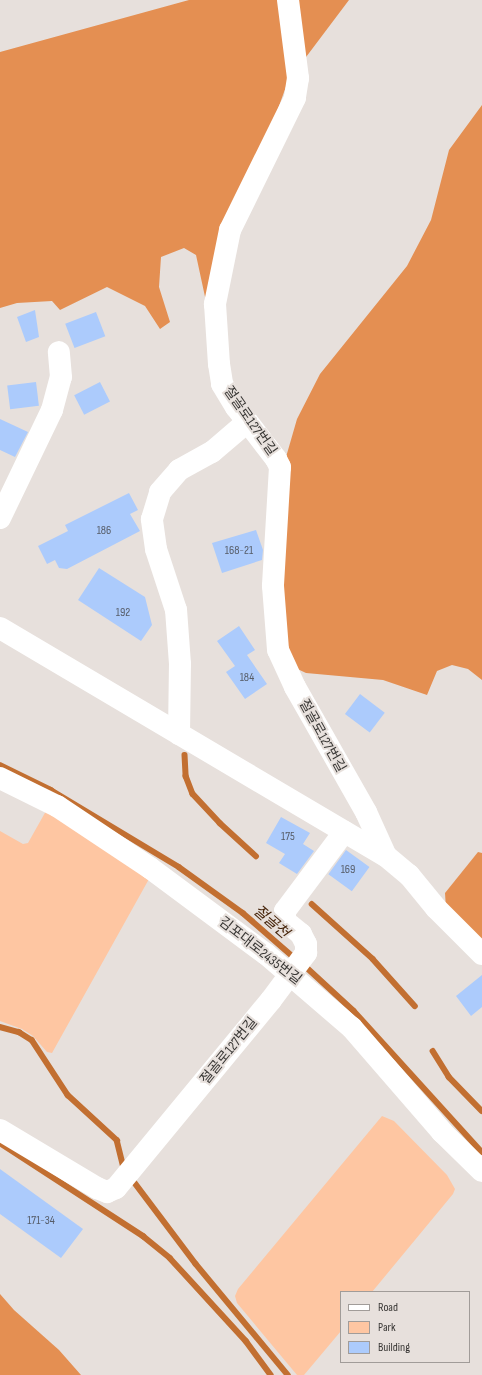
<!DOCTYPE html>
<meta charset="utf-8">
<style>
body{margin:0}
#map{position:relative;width:482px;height:1375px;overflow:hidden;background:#e7e0dc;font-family:"Sofia Sans Condensed","Noto Sans KR",sans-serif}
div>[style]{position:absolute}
.green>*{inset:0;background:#fec6a2}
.forest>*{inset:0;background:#e48f52}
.stream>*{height:5.5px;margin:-2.75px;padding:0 2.75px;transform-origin:2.75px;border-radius:2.75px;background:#c26f31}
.building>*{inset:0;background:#accbfc;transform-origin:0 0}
.minor>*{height:22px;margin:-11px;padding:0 11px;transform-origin:11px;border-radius:11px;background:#fff}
span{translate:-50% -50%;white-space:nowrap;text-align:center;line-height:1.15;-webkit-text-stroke:4px #e7e0dc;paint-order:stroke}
.number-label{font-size:12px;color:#565c67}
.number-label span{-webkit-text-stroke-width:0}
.street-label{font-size:14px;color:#393735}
.water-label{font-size:15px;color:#47250b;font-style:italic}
.legend{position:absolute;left:340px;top:1291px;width:130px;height:72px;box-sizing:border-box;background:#e7e0dc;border:1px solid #a19c99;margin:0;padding:5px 7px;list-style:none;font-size:12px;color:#393735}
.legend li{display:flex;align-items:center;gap:8px;height:20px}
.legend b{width:20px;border:1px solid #a19c99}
</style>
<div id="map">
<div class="green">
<div style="clip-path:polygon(46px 811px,149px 879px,52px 1053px,47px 1052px,33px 1036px,22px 1029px,0 1021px,0 831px,23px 844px,28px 843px)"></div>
<div style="clip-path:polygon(382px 1116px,394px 1121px,447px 1175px,455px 1189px,453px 1194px,372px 1292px,341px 1292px,341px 1331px,304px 1375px,297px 1375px,237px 1303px,235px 1296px,238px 1289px)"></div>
</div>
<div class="forest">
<div style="clip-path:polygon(189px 0,349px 0,288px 81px,207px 306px,196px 255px,184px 248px,161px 257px,159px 287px,170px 322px,160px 329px,145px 306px,107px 287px,60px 310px,52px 301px,17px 303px,0 308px,0 52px)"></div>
<div style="clip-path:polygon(482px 105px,482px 680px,468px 669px,452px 665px,437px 671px,427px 695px,383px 680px,306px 673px,289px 665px,276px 588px,284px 464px,297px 419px,320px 374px,407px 266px,431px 220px,449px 150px)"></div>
<div style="clip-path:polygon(478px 852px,482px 853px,482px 944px,446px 910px,445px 893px)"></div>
<div style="clip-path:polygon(0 1294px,14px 1310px,59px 1350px,81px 1375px,0 1375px)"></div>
</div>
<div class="stream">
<div style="left:185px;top:755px;width:21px;rotate:87deg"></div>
<div style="left:186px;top:776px;width:19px;rotate:69deg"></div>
<div style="left:193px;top:794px;width:40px;rotate:47deg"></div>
<div style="left:220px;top:823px;width:49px;rotate:42.5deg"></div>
<div style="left:0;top:765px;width:57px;rotate:26.1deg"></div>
<div style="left:51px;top:790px;width:149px;rotate:31deg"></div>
<div style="left:179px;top:867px;width:79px;rotate:35.7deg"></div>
<div style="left:243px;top:913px;width:70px;rotate:41deg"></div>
<div style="left:312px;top:904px;width:82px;rotate:42deg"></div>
<div style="left:373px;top:959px;width:63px;rotate:48.2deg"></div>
<div style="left:303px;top:964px;width:69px;rotate:42.7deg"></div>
<div style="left:354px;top:1011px;width:190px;rotate:47.8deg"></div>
<div style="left:0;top:1027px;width:20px;rotate:15deg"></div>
<div style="left:19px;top:1032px;width:15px;rotate:32deg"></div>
<div style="left:32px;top:1040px;width:66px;rotate:56.8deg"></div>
<div style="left:68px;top:1095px;width:67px;rotate:42.6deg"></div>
<div style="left:117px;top:1140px;width:29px;rotate:76deg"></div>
<div style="left:433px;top:1051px;width:31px;rotate:58deg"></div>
<div style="left:449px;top:1077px;width:47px;rotate:45.9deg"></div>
<div style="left:0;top:1143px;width:171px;rotate:33deg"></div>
<div style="left:143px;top:1236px;width:35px;rotate:39deg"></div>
<div style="left:170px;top:1258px;width:113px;rotate:47.5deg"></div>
<div style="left:246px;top:1341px;width:42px;rotate:53.7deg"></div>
<div style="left:135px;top:1183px;width:101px;rotate:53deg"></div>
<div style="left:196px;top:1264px;width:144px;rotate:50.3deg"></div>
</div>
<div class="building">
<div style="clip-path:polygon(35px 310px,39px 337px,26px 342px,17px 317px)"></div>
<div style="left:96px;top:312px;width:26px;height:33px;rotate:69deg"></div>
<div style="left:36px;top:382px;width:24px;height:29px;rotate:83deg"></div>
<div style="left:100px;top:382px;width:22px;height:29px;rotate:63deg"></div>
<div style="clip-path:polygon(0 419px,28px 432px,15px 457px,0 450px)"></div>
<div style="clip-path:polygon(129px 493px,138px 510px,130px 514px,140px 531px,67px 569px,59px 568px,55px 560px,47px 564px,38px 546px,68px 531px,65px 525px)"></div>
<div style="clip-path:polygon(256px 530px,263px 550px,262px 560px,222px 573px,212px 543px)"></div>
<div style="clip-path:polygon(99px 568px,145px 597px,152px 625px,141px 641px,78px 600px)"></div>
<div style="clip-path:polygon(239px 626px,255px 650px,247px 655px,267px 684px,245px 699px,226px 672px,235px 666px,217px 641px)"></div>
<div style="left:360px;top:694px;width:31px;height:25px;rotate:37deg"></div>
<div style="clip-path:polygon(281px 817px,310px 833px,303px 844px,314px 851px,297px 874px,279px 863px,285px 854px,266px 843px)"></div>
<div style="left:346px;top:850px;width:29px;height:30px;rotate:36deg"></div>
<div style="clip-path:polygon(482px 975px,482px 1007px,471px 1016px,456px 996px)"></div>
<div style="clip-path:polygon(0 1169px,83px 1229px,61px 1258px,0 1214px)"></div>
</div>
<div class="minor">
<div style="left:288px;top:0;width:79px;rotate:82.7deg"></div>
<div style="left:298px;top:78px;width:20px;rotate:99deg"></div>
<div style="left:295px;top:98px;width:147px;rotate:116.2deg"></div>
<div style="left:230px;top:230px;width:76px;rotate:101.5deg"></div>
<div style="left:215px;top:304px;width:60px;rotate:86.2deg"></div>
<div style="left:219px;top:364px;width:20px;rotate:81deg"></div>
<div style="left:222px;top:384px;width:27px;rotate:59deg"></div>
<div style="left:236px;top:407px;width:66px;rotate:52.4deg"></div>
<div style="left:276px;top:459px;width:9px;rotate:63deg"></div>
<div style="left:280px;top:467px;width:119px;rotate:93.4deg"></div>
<div style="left:273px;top:586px;width:64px;rotate:85.5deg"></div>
<div style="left:278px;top:650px;width:41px;rotate:65.3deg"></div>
<div style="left:295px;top:687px;width:144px;rotate:60.4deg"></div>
<div style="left:366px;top:812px;width:48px;rotate:65.6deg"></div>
<div style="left:0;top:518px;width:120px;rotate:-64.3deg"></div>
<div style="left:52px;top:410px;width:34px;rotate:-75deg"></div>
<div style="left:61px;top:377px;width:25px;rotate:-95deg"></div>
<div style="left:0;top:628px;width:448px;rotate:30.6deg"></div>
<div style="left:386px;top:856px;width:30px;rotate:40deg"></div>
<div style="left:409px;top:875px;width:43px;rotate:50.7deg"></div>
<div style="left:436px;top:908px;width:65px;rotate:45deg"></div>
<div style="left:179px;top:734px;width:70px;rotate:-89.2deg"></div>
<div style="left:180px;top:664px;width:54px;rotate:-94.2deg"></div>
<div style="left:176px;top:610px;width:64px;rotate:-108.2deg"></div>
<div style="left:156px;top:549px;width:30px;rotate:-98deg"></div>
<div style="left:152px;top:519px;width:28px;rotate:-73deg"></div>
<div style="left:160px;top:492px;width:29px;rotate:-49deg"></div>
<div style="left:179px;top:470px;width:38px;rotate:-29deg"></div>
<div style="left:212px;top:452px;width:46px;rotate:-40.6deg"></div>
<div style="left:0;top:778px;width:64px;rotate:26.2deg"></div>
<div style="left:57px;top:806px;width:112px;rotate:33.7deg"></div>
<div style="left:150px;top:868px;width:144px;rotate:36.6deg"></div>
<div style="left:266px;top:954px;width:113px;rotate:40.7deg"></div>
<div style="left:352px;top:1028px;width:138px;rotate:49.1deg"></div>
<div style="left:442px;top:1132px;width:56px;rotate:44.3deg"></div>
<div style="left:0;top:1130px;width:113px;rotate:30.9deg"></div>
<div style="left:97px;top:1188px;width:11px;rotate:22deg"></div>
<div style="left:107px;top:1192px;width:10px;rotate:-24deg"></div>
<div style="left:116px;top:1188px;width:244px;rotate:-50.5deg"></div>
<div style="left:271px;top:1000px;width:59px;rotate:-53.3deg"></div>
<div style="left:306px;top:953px;width:9px;rotate:-90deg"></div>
<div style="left:306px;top:944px;width:11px;rotate:-117deg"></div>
<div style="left:301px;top:934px;width:21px;rotate:-141deg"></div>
<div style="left:285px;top:921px;width:10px;rotate:-90deg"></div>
<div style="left:285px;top:911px;width:99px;rotate:-53.2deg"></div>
</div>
<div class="number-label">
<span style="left:104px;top:531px">186</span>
<span style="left:239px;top:551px">168-21</span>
<span style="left:123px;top:613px">192</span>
<span style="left:247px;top:678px">184</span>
<span style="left:288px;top:837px">175</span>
<span style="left:348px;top:870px">169</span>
<span style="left:41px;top:1221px">171-34</span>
</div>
<div class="street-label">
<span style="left:250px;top:421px;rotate:55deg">절골로127번길</span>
<span style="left:322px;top:736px;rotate:61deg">절골로127번길</span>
<span style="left:260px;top:951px;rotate:38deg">김포대로2435번길</span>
<span style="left:229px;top:1051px;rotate:-51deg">절골로127번길</span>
</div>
<div class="water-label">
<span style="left:271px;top:922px;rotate:41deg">절골천</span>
</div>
<ul class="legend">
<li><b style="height:5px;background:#fff"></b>Road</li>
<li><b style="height:11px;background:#fec6a2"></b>Park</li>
<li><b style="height:11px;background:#accbfc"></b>Building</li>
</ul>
</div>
